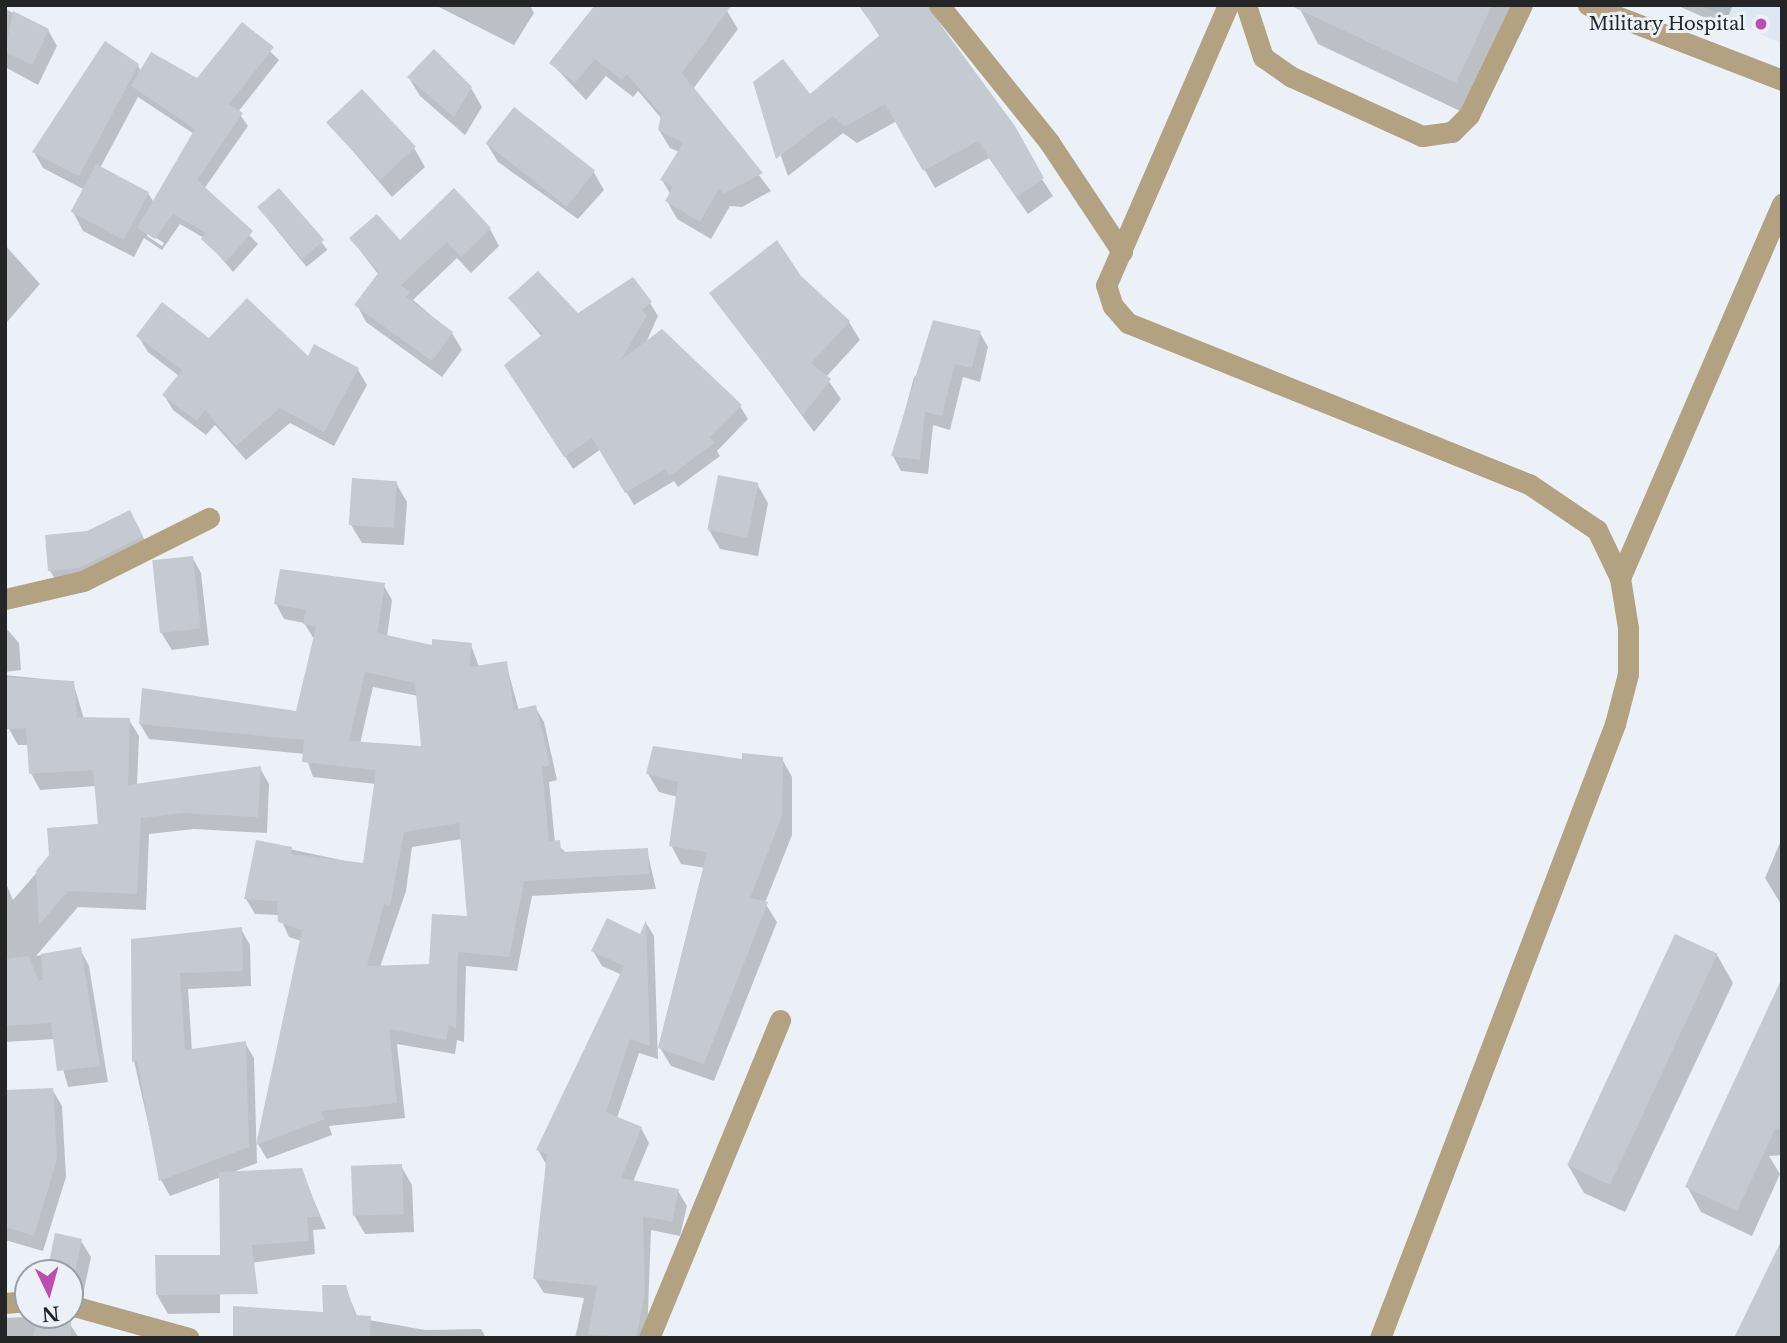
<!DOCTYPE html>
<style>
body{margin:0}
#map{position:relative;width:1787px;height:1343px;overflow:hidden;background:#ebf1f7;font-family:"Libre Baskerville",serif}
div>[style]{position:absolute}
.built>*{inset:0;background:#dce8f4}
.shadow>*{inset:0;background:#0003;transform-origin:0 0}
.building>*{inset:0;background:#c4cad0;transform-origin:0 0}
.lane>*{height:21px;margin:-10.5px;padding:0 10.5px;transform-origin:10.5px;border-radius:10.5px;background:#b3a282}
.street>*{height:21px;margin:-10.5px;padding:0 10.5px;transform-origin:10.5px;border-radius:10.5px;background:#b3a282}
.dots>*{width:19px;height:19px;translate:-50% -50%;box-sizing:border-box;border:4px solid #ebf1f7;border-radius:50%}
span{translate:-50% -50%;white-space:nowrap;text-align:center;line-height:1.15;-webkit-text-stroke:6px #ebf1f7;paint-order:stroke}
.poi-label{font-size:18px;color:#232527}
.right{translate:-100% -50%;text-align:right}
.frame{position:absolute;inset:0;border:7px solid #232527;pointer-events:none}
.north{position:absolute;left:14px;top:1259px;width:70px;height:70px;box-sizing:border-box;background:#ebf1f7;border:2px solid #9b9fa4;border-radius:50%;rotate:175deg;font-size:19px;font-weight:700;line-height:28px;text-align:center;color:#232527}
.north::after{content:'';display:block;margin:auto;width:24px;height:32px;background:#ba4dad;clip-path:polygon(50% 0,100% 100%,50% 72%,0 100%)}
</style>
<div id="map">
<div class="built">
<div style="clip-path:polygon(1699px 5px,1782px 5px,1782px 44px)"></div>
</div>
<div class="shadow">
<div style="clip-path:polygon(435px 5px,530px 5px,534px 13px,514px 45px)"></div>
<div style="clip-path:polygon(869px 5px,928px 5px,1053px 196px,1028px 214px,989px 158px,935px 188px,897px 121px,857px 143px,843px 133px,788px 176px,755px 83px,809px 97px,880px 37px,863px 10px)"></div>
<div style="clip-path:polygon(1298px 5px,1530px 5px,1477px 119px,1318px 44px)"></div>
<div style="clip-path:polygon(1676px 5px,1733px 5px,1724px 26px)"></div>
<div style="clip-path:polygon(5px 9px,48px 30px,57px 46px,38px 85px,5px 67px)"></div>
<div style="clip-path:polygon(727px 11px,738px 29px,693px 89px,771px 191px,742px 207px,730px 206px,711px 239px,677px 219px,667px 201px,671px 195px,662px 180px,679px 152px,670px 148px,659px 130px,662px 119px,638px 91px,633px 97px,606px 76px,586px 100px,551px 63px)"></div>
<div style="clip-path:polygon(evenodd,242px 24px,279px 60px,238px 112px,248px 126px,204px 189px,258px 244px,233px 272px,204px 238px,180px 224px,162px 250px,144px 238px,134px 257px,83px 231px,73px 212px,85px 190px,43px 168px,34px 152px,138px 65px,141px 72px,197px 81px,242px 24px,138px 97px,194px 134px,154px 203px,148px 193px,100px 168px,138px 97px,242px 24px,147px 232px,164px 243px,162px 246px,147px 236px,147px 232px)"></div>
<div style="clip-path:polygon(409px 78px,471px 88px,482px 107px,465px 135px,420px 96px)"></div>
<div style="clip-path:polygon(328px 122px,414px 148px,425px 167px,392px 197px)"></div>
<div style="clip-path:polygon(487px 144px,593px 171px,604px 190px,578px 219px,498px 162px)"></div>
<div style="left:279px;top:190px;width:77px;height:27px;rotate:51deg"></div>
<div style="clip-path:polygon(490px 229px,499px 246px,471px 273px,457px 258px,413px 300px,452px 333px,462px 350px,442px 377px,366px 322px,357px 305px,379px 275px,351px 239px,400px 242px)"></div>
<div style="clip-path:polygon(5px 245px,40px 284px,7px 322px,5px 320px)"></div>
<div style="clip-path:polygon(799px 277px,849px 322px,860px 340px,826px 377px,841px 399px,814px 432px,712px 293px)"></div>
<div style="clip-path:polygon(510px 299px,578px 315px,650px 303px,658px 316px,645px 345px,740px 406px,748px 419px,717px 451px,720px 456px,678px 487px,674px 481px,634px 505px,601px 449px,573px 469px,514px 378px,542px 337px)"></div>
<div style="clip-path:polygon(980px 333px,988px 347px,980px 382px,963px 377px,950px 430px,933px 425px,928px 474px,901px 471px,893px 456px,914px 377px)"></div>
<div style="clip-path:polygon(138px 336px,209px 340px,358px 370px,367px 385px,334px 446px,290px 423px,246px 460px,215px 425px,206px 435px,173px 410px,164px 395px,179px 376px,148px 352px)"></div>
<div style="clip-path:polygon(396px 483px,407px 502px,404px 545px,362px 543px,351px 525px)"></div>
<div style="clip-path:polygon(757px 484px,768px 503px,758px 556px,720px 549px,709px 530px)"></div>
<div style="clip-path:polygon(135px 521px,147px 545px,84px 577px,55px 579px,50px 571px,88px 533px)"></div>
<div style="clip-path:polygon(192px 557px,201px 573px,209px 645px,172px 650px,162px 634px,154px 563px)"></div>
<div style="clip-path:polygon(evenodd,383px 584px,392px 600px,387px 637px,433px 648px,471px 645px,479px 667px,506px 663px,519px 711px,535px 707px,544px 722px,557px 780px,549px 782px,555px 842px,566px 853px,647px 850px,656px 889px,532px 896px,517px 971px,466px 966px,464px 1042px,457px 1040px,455px 1054px,397px 1044px,405px 1118px,329px 1126px,332px 1135px,267px 1159px,258px 1144px,301px 941px,289px 937px,279px 915px,255px 914px,246px 899px,257px 842px,364px 865px,376px 784px,313px 777px,305px 754px,149px 739px,140px 724px,297px 713px,314px 639px,304px 623px,284px 619px,276px 604px,383px 584px,373px 687px,418px 696px,423px 747px,360px 744px,373px 687px,383px 584px,462px 839px,469px 918px,431px 966px,380px 967px,406px 891px,412px 847px,462px 839px)"></div>
<div style="clip-path:polygon(5px 627px,19px 643px,21px 670px,5px 672px)"></div>
<div style="clip-path:polygon(5px 675px,73px 682px,84px 719px,129px 720px,139px 736px,137px 785px,260px 768px,269px 784px,267px 833px,194px 829px,149px 834px,146px 910px,78px 907px,36px 956px,80px 949px,89px 966px,108px 1082px,68px 1087px,55px 1039px,5px 1042px,5px 881px,13px 900px,51px 856px,99px 825px,96px 786px,40px 790px,31px 773px,29px 745px,18px 745px,9px 729px)"></div>
<div style="clip-path:polygon(782px 759px,792px 777px,792px 835px,765px 903px,777px 922px,714px 1081px,671px 1066px,660px 1048px,705px 868px,681px 864px,671px 845px,678px 797px,659px 792px,648px 774px)"></div>
<div style="clip-path:polygon(1782px 838px,1782px 906px,1765px 878px)"></div>
<div style="clip-path:polygon(646px 923px,654px 936px,658px 1059px,639px 1053px,617px 1118px,641px 1128px,649px 1143px,633px 1182px,678px 1191px,687px 1206px,680px 1236px,651px 1230px,647px 1338px,575px 1338px,584px 1298px,544px 1293px,535px 1279px,546px 1164px,538px 1150px,622px 975px,602px 966px,593px 951px,640px 936px)"></div>
<div style="clip-path:polygon(241px 929px,250px 945px,251px 986px,188px 989px,192px 1051px,245px 1043px,254px 1058px,257px 1163px,233px 1172px,301px 1170px,326px 1229px,313px 1230px,315px 1254px,229px 1266px,221px 1177px,170px 1196px,161px 1180px,134px 1061px,133px 941px)"></div>
<div style="clip-path:polygon(1717px 955px,1733px 983px,1625px 1212px,1584px 1193px,1568px 1165px)"></div>
<div style="clip-path:polygon(1782px 1028px,1782px 1155px,1769px 1156px,1780px 1174px,1752px 1236px,1701px 1212px,1687px 1186px)"></div>
<div style="clip-path:polygon(52px 1089px,62px 1106px,66px 1177px,43px 1251px,5px 1240px,5px 1092px)"></div>
<div style="clip-path:polygon(401px 1166px,412px 1185px,414px 1232px,365px 1234px,354px 1215px)"></div>
<div style="clip-path:polygon(81px 1241px,91px 1257px,80px 1309px,66px 1318px,79px 1338px,5px 1338px,5px 1318px,70px 1315px,70px 1273px,49px 1273px)"></div>
<div style="clip-path:polygon(220px 1275px,220px 1313px,168px 1314px,157px 1295px)"></div>
<div style="clip-path:polygon(345px 1287px,358px 1318px,425px 1330px,481px 1329px,486px 1338px,252px 1336px,325px 1314px)"></div>
</div>
<div class="building">
<div style="clip-path:polygon(595px 5px,732px 5px,682px 73px,763px 173px,723px 194px,719px 188px,700px 222px,665px 201px,673px 187px,660px 180px,683px 143px,658px 130px,661px 114px,627px 74px,622px 80px,595px 59px,575px 83px,549px 63px)"></div>
<div style="clip-path:polygon(858px 5px,926px 5px,1015px 126px,1044px 178px,1017px 197px,978px 141px,923px 171px,885px 104px,846px 126px,832px 116px,776px 159px,753px 82px,783px 59px,810px 94px,880px 35px)"></div>
<div style="clip-path:polygon(1289px 5px,1492px 5px,1456px 83px)"></div>
<div style="clip-path:polygon(13px 11px,49px 29px,32px 65px,5px 52px)"></div>
<div style="clip-path:polygon(242px 22px,274px 47px,229px 104px,243px 113px,197px 180px,253px 231px,226px 262px,201px 239px,206px 233px,173px 214px,155px 239px,137px 228px,195px 129px,131px 86px,151px 52px,197px 78px)"></div>
<div style="clip-path:polygon(105px 41px,139px 64px,79px 176px,32px 152px)"></div>
<div style="clip-path:polygon(434px 49px,472px 87px,454px 117px,407px 77px)"></div>
<div style="left:362px;top:89px;width:79px;height:49px;rotate:47deg"></div>
<div style="left:514px;top:107px;width:103px;height:46px;rotate:38deg"></div>
<div style="left:96px;top:164px;width:60px;height:54px;rotate:28deg"></div>
<div style="left:279px;top:188px;width:69px;height:29px;rotate:49deg"></div>
<div style="clip-path:polygon(454px 188px,491px 228px,461px 257px,447px 242px,401px 285px,410px 292px,406px 297px,453px 332px,432px 361px,354px 305px,379px 272px,349px 238px,377px 214px,400px 240px)"></div>
<div style="clip-path:polygon(777px 240px,801px 276px,850px 321px,811px 363px,831px 379px,803px 415px,709px 293px)"></div>
<div style="clip-path:polygon(538px 271px,578px 313px,633px 277px,652px 302px,642px 310px,647px 315px,621px 360px,662px 329px,742px 405px,710px 437px,714px 443px,670px 476px,665px 469px,625px 493px,592px 438px,564px 457px,504px 365px,543px 334px,508px 298px)"></div>
<div style="clip-path:polygon(247px 298px,308px 356px,314px 344px,359px 368px,324px 432px,280px 408px,236px 446px,205px 410px,197px 421px,162px 395px,182px 370px,136px 336px,162px 302px,209px 338px)"></div>
<div style="clip-path:polygon(933px 320px,981px 331px,972px 368px,955px 364px,942px 416px,925px 412px,920px 460px,891px 456px)"></div>
<div style="left:718px;top:475px;width:41px;height:56px;rotate:11deg"></div>
<div style="left:352px;top:478px;width:45px;height:47px;rotate:4deg"></div>
<div style="clip-path:polygon(130px 510px,143px 536px,79px 568px,48px 571px,45px 535px,87px 531px)"></div>
<div style="left:193px;top:556px;width:73px;height:41px;rotate:84deg"></div>
<div style="clip-path:polygon(evenodd,280px 569px,385px 583px,377px 633px,432px 645px,432px 639px,472px 643px,469px 667px,507px 661px,514px 710px,536px 705px,550px 765px,542px 767px,549px 841px,560px 840px,561px 852px,648px 848px,649px 874px,524px 881px,509px 957px,458px 952px,456px 1028px,449px 1025px,446px 1040px,389px 1029px,397px 1103px,321px 1111px,325px 1119px,256px 1145px,302px 930px,278px 922px,277px 901px,244px 899px,256px 840px,292px 847px,291px 854px,363px 863px,376px 770px,302px 762px,304px 740px,139px 724px,142px 688px,296px 711px,316px 627px,303px 624px,306px 610px,274px 604px,280px 569px,365px 672px,415px 683px,421px 746px,349px 741px,365px 672px,280px 569px,459px 823px,467px 916px,432px 914px,429px 964px,367px 966px,384px 904px,390px 906px,404px 832px,459px 823px)"></div>
<div style="clip-path:polygon(5px 677px,74px 681px,77px 717px,130px 718px,128px 785px,261px 766px,258px 817px,184px 813px,141px 818px,137px 894px,68px 891px,39px 925px,36px 871px,49px 855px,47px 828px,98px 824px,93px 770px,29px 774px,26px 728px,7px 729px)"></div>
<div style="clip-path:polygon(653px 746px,742px 759px,742px 753px,783px 757px,782px 816px,750px 898px,768px 902px,704px 1064px,658px 1048px,707px 852px,669px 846px,678px 782px,646px 774px)"></div>
<div style="clip-path:polygon(607px 918px,640px 934px,646px 920px,650px 1046px,630px 1039px,606px 1112px,642px 1127px,621px 1178px,679px 1189px,672px 1222px,643px 1216px,645px 1293px,636px 1338px,588px 1334px,597px 1286px,533px 1279px,547px 1154px,536px 1150px,624px 966px,591px 951px)"></div>
<div style="clip-path:polygon(242px 927px,243px 971px,180px 973px,185px 1050px,246px 1041px,249px 1147px,159px 1181px,137px 1061px,132px 1062px,131px 939px)"></div>
<div style="left:1675px;top:934px;width:47px;height:255px;rotate:25deg"></div>
<div style="clip-path:polygon(81px 947px,100px 1066px,57px 1071px,51px 1023px,5px 1026px,5px 959px,29px 956px,38px 981px,43px 980px,41px 954px)"></div>
<div style="clip-path:polygon(1782px 978px,1782px 1128px,1775px 1129px,1737px 1211px,1685px 1187px)"></div>
<div style="clip-path:polygon(53px 1088px,57px 1159px,34px 1236px,5px 1227px,5px 1090px)"></div>
<div style="left:402px;top:1164px;width:50px;height:51px;rotate:88deg"></div>
<div style="clip-path:polygon(302px 1168px,320px 1217px,307px 1217px,309px 1241px,252px 1245px,258px 1294px,156px 1295px,155px 1255px,220px 1255px,219px 1172px)"></div>
<div style="clip-path:polygon(55px 1233px,82px 1239px,71px 1292px,70px 1273px,47px 1273px)"></div>
<div style="clip-path:polygon(1782px 1239px,1782px 1338px,1734px 1338px)"></div>
<div style="clip-path:polygon(322px 1285px,346px 1285px,355px 1315px,371px 1316px,370px 1338px,233px 1337px,233px 1306px,323px 1312px)"></div>
<div style="clip-path:polygon(38px 1315px,71px 1319px,71px 1338px,33px 1338px)"></div>
</div>
<div class="lane">
<div style="left:1246px;top:5px;width:55px;rotate:71.9deg"></div>
<div style="left:1263px;top:57px;width:35px;rotate:35deg"></div>
<div style="left:1292px;top:77px;width:143px;rotate:24.4deg"></div>
<div style="left:1422px;top:136px;width:30px;rotate:-8deg"></div>
<div style="left:1452px;top:132px;width:24px;rotate:-45deg"></div>
<div style="left:1469px;top:115px;width:122px;rotate:-64.3deg"></div>
<div style="left:1588px;top:5px;width:208px;rotate:21.1deg"></div>
<div style="left:1620px;top:578px;width:408px;rotate:-66.6deg"></div>
</div>
<div class="street">
<div style="left:939px;top:5px;width:176px;rotate:51.2deg"></div>
<div style="left:1049px;top:142px;width:132px;rotate:56.4deg"></div>
<div style="left:1228px;top:5px;width:305px;rotate:113.5deg"></div>
<div style="left:1106px;top:285px;width:22px;rotate:72deg"></div>
<div style="left:1113px;top:306px;width:23px;rotate:49deg"></div>
<div style="left:1128px;top:323px;width:432px;rotate:21.9deg"></div>
<div style="left:1529px;top:484px;width:82px;rotate:34.1deg"></div>
<div style="left:1597px;top:530px;width:53px;rotate:64.4deg"></div>
<div style="left:1620px;top:578px;width:51px;rotate:80.9deg"></div>
<div style="left:1628px;top:628px;width:46px;rotate:90deg"></div>
<div style="left:1628px;top:674px;width:52px;rotate:104.6deg"></div>
<div style="left:1615px;top:724px;width:657px;rotate:110.94deg"></div>
<div style="left:5px;top:599px;width:80px;rotate:-13deg"></div>
<div style="left:83px;top:581px;width:141px;rotate:-26.6deg"></div>
<div style="left:5px;top:1303px;width:23px;rotate:-5deg"></div>
<div style="left:70px;top:1305px;width:123px;rotate:15.5deg"></div>
<div style="left:649px;top:1338px;width:344px;rotate:-67.6deg"></div>
</div>
<div class="dots">
<div style="left:1761px;top:24px;background:#ba4dad"></div>
</div>
<div class="poi-label">
<span class="right" style="left:1745px;top:24px">Military Hospital</span>
</div>
<div class="frame"></div>
<div class="north">N</div>
</div>
